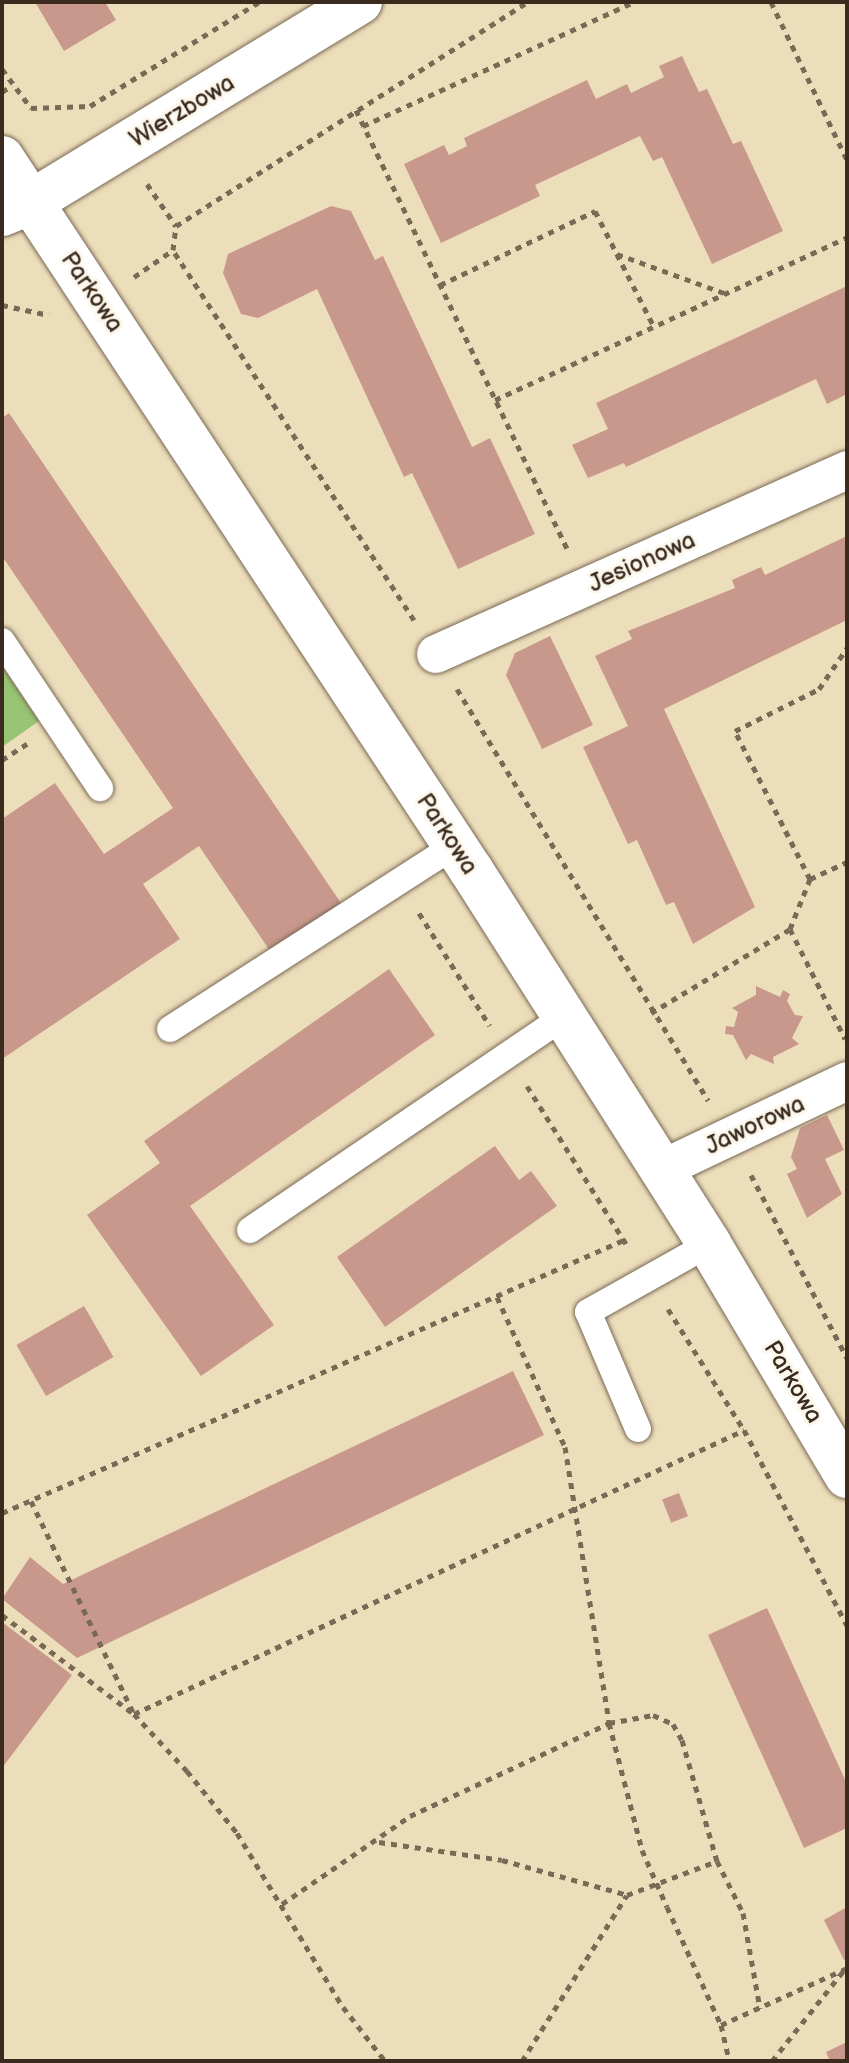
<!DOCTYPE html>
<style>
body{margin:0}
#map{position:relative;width:849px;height:2063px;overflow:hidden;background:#eddebb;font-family:"Balsamiq Sans",sans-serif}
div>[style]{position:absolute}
.green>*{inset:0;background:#98c573}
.building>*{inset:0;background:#c9988c;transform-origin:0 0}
.path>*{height:5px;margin-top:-2.5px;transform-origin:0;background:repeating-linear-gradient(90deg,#796955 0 6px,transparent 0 12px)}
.roads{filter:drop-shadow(0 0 2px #796955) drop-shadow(0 0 2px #796955)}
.service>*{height:26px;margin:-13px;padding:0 13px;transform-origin:13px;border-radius:13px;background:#fff}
.pedestrian>*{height:38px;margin:-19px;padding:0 19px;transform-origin:19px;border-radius:19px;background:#fff}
.minor>*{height:44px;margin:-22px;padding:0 22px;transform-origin:22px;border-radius:22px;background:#fff}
.path-bridge>*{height:5px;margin-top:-2.5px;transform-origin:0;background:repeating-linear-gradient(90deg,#796955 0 6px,transparent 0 12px)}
span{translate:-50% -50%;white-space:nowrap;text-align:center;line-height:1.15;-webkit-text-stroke:6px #fbf7ec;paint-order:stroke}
.street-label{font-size:24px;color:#3b2a1e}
.frame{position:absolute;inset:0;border:4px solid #3b2a1e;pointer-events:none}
</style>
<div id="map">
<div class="green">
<div style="clip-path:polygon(2px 666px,39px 721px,2px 747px)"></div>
</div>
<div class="building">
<div style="clip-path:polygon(35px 2px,105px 2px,116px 20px,64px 51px)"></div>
<div style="clip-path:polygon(682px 56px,699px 92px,707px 89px,733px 144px,741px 141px,783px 231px,712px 264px,662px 157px,653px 161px,640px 136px,535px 185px,540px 196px,441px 243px,404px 164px,444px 145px,449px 155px,467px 146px,464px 138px,587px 80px,596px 99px,627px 84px,631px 93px,664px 77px,659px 66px)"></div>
<div style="clip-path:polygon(331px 206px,351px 211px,375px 260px,383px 256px,472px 447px,490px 438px,535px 534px,458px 569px,412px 473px,404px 477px,317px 289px,258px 318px,241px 314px,223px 273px,228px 254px)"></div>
<div style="clip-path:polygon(847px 286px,847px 394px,827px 404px,816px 379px,626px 467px,624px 463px,588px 478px,572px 445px,608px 429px,596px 403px)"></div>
<div style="clip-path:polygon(9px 413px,341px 903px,270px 951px,199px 846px,143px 884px,180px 939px,2px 1059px,2px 819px,55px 783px,104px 854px,173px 808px,2px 556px,2px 418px)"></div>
<div style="clip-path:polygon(847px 536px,847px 620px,664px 709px,755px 907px,693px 944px,674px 902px,666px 905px,637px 840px,628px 844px,583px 747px,628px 726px,595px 656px,632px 639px,628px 631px,735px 588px,732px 580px,761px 567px,765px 575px)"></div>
<div style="clip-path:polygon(550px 636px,593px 725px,542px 749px,506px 675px,515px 653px)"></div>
<div style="clip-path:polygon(389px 969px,435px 1035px,190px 1206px,274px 1325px,201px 1376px,87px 1215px,160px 1163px,144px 1141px)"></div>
<div style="clip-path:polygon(756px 986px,780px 997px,783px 990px,790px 994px,787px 1001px,795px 1015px,803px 1016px,792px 1038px,799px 1044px,773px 1057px,774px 1064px,751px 1054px,746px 1060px,733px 1035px,725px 1034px,726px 1026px,734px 1027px,738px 1012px,732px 1008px,756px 995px)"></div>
<div style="clip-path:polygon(827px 1115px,844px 1150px,825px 1159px,842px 1194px,807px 1218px,787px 1174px,797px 1169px,791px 1157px,800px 1128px)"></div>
<div style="clip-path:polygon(495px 1146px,519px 1180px,531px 1171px,557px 1206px,385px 1327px,337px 1257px)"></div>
<div style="left:84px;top:1306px;width:59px;height:78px;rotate:60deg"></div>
<div style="clip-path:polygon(513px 1371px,544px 1435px,77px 1658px,2px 1599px,30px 1557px,63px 1584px)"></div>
<div style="left:679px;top:1493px;width:25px;height:18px;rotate:69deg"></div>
<div style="clip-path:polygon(767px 1608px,847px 1784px,847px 1828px,804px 1848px,708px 1635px)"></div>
<div style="clip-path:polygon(2px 1622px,72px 1675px,2px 1768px)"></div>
<div style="clip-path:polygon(847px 1907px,847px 1958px,844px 1960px,824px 1920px)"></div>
<div style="clip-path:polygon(847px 2042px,847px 2061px,830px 2061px,826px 2052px)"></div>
</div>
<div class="path">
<div style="left:771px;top:2px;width:175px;rotate:64.3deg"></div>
<div style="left:2px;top:69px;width:49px;rotate:53.4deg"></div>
<div style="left:31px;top:108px;width:59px;rotate:-1.9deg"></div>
<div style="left:90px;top:106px;width:198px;rotate:-31.6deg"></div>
<div style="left:2px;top:92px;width:12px;rotate:-35deg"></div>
<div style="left:356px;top:110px;width:487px;rotate:64.3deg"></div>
<div style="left:363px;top:126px;width:298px;rotate:-24.6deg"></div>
<div style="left:147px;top:184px;width:51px;rotate:55.4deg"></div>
<div style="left:617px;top:254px;width:114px;rotate:20deg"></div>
<div style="left:134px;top:277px;width:47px;rotate:-34.7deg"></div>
<div style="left:440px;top:285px;width:172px;rotate:-25.5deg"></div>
<div style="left:595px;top:211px;width:130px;rotate:63deg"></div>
<div style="left:2px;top:305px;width:48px;rotate:12deg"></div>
<div style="left:495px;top:400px;width:388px;rotate:-24.8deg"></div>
<div style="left:414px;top:620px;width:442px;rotate:-123.1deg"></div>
<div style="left:173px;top:250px;width:24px;rotate:-83deg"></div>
<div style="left:176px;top:226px;width:417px;rotate:-32.5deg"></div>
<div style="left:457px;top:689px;width:482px;rotate:58.6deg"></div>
<div style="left:2px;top:760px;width:30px;rotate:-33deg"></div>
<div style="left:810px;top:879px;width:41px;rotate:-24.7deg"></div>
<div style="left:419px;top:913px;width:133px;rotate:57.9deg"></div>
<div style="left:790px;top:929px;width:123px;rotate:63.4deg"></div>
<div style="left:651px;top:1013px;width:162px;rotate:-31.1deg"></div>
<div style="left:790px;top:929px;width:54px;rotate:-68.2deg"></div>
<div style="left:810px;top:879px;width:166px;rotate:-116.9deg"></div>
<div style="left:735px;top:731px;width:94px;rotate:-26.6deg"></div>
<div style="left:819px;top:689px;width:50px;rotate:-55.7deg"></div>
<div style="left:527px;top:1086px;width:190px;rotate:57.9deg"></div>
<div style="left:751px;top:1175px;width:207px;rotate:62.3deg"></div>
<div style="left:497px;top:1297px;width:165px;rotate:65.6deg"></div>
<div style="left:565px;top:1447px;width:279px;rotate:80.9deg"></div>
<div style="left:609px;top:1723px;width:131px;rotate:75.4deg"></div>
<div style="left:668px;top:1309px;width:143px;rotate:57.9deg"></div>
<div style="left:744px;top:1430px;width:221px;rotate:62.2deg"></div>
<div style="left:31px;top:1501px;width:237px;rotate:64.2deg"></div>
<div style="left:134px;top:1714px;width:673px;rotate:-24.97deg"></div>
<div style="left:2px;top:1513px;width:679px;rotate:-23.7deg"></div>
<div style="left:2px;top:1615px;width:165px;rotate:36.9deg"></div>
<div style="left:134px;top:1714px;width:78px;rotate:47.1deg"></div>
<div style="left:187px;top:1771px;width:80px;rotate:51.1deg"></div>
<div style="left:237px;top:1833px;width:204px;rotate:58.7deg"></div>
<div style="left:343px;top:2007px;width:68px;rotate:52.1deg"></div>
<div style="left:379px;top:1842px;width:124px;rotate:8.3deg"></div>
<div style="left:502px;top:1860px;width:130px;rotate:15.6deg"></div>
<div style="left:282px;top:1904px;width:155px;rotate:-34.5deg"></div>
<div style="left:410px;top:1816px;width:220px;rotate:-25deg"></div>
<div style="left:609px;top:1723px;width:45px;rotate:-10.3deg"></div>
<div style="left:653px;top:1715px;width:22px;rotate:24deg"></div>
<div style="left:673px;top:1724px;width:18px;rotate:61deg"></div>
<div style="left:682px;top:1740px;width:126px;rotate:73.9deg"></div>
<div style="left:717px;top:1861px;width:58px;rotate:63.4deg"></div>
<div style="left:743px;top:1913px;width:97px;rotate:79.9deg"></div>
<div style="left:667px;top:1907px;width:130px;rotate:65.4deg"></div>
<div style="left:721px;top:2025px;width:37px;rotate:77deg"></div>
<div style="left:721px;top:2025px;width:138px;rotate:-24.3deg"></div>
<div style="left:522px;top:2061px;width:196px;rotate:-57.7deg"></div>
<div style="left:627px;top:1895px;width:96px;rotate:-20.7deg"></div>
<div style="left:772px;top:2061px;width:117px;rotate:-51.6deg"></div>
</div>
<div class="roads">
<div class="service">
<div style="left:2px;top:641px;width:177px;rotate:56.3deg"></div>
<div style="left:170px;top:1029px;width:339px;rotate:-32.8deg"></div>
<div style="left:250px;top:1230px;width:379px;rotate:-34.2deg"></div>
<div style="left:638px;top:1429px;width:127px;rotate:-113.1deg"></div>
<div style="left:588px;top:1312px;width:139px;rotate:-29.3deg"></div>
</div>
<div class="pedestrian">
<div style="left:436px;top:654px;width:450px;rotate:-24.1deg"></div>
<div style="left:662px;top:1169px;width:205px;rotate:-25.4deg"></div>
</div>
<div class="minor">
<div style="left:2px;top:158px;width:853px;rotate:56.63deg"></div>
<div style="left:471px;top:870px;width:443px;rotate:57.5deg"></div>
<div style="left:709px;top:1244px;width:270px;rotate:59.3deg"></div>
<div style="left:2px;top:214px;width:31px;rotate:-22deg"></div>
<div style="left:31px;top:202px;width:385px;rotate:-31.3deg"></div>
</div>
</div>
<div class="path-bridge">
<div style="left:642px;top:1850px;width:62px;rotate:66.3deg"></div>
</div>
<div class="street-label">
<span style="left:182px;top:111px;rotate:-31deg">Wierzbowa</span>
<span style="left:92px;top:292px;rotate:56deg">Parkowa</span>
<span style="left:642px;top:562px;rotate:-24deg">Jesionowa</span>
<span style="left:447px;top:834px;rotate:57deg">Parkowa</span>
<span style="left:755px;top:1125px;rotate:-25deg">Jaworowa</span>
<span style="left:793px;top:1382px;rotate:59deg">Parkowa</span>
</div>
<div class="frame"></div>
</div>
